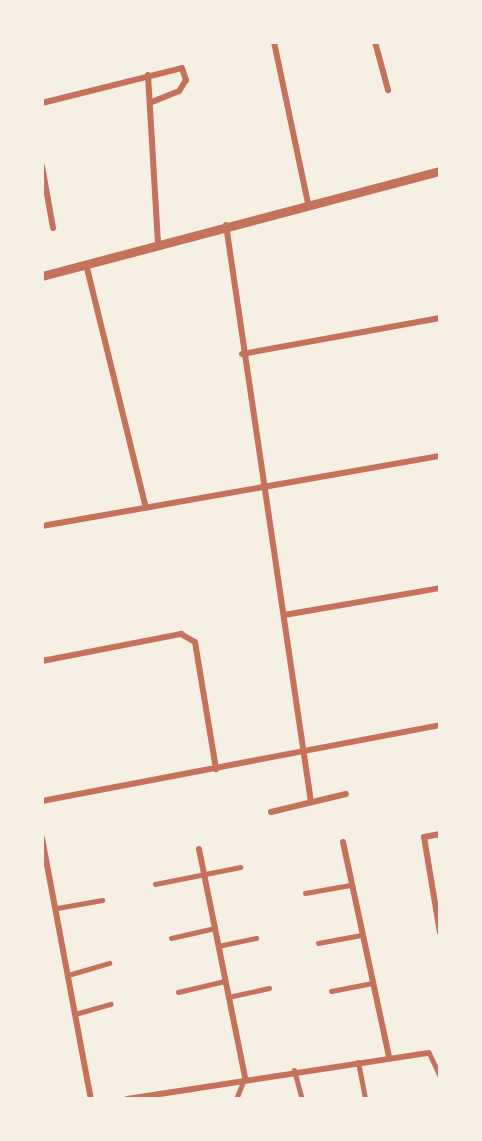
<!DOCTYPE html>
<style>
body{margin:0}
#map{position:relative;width:482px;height:1141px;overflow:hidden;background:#f6efe4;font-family:"Varela Round",sans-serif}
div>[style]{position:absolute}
.pedestrian>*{height:5px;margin:-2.5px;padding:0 2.5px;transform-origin:2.5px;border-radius:2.5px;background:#c5725c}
.minor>*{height:6px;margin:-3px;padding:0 3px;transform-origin:3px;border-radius:3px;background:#c5725c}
.tertiary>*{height:9px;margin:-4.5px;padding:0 4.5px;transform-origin:4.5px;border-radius:4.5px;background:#c5725c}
span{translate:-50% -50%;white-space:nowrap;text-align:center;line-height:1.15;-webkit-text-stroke:4.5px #f6efe4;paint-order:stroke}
.frame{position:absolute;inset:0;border:44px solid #f6efe4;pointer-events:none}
</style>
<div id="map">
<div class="pedestrian">
<div style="left:155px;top:884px;width:87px;rotate:-11.3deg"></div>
<div style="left:305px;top:893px;width:46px;rotate:-10.1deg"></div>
<div style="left:57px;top:908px;width:46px;rotate:-10.1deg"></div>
<div style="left:171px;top:938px;width:45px;rotate:-12.8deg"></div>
<div style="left:318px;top:943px;width:44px;rotate:-10.5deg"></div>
<div style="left:218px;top:946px;width:39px;rotate:-12deg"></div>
<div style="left:68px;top:975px;width:43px;rotate:-16.3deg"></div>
<div style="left:331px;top:991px;width:42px;rotate:-11deg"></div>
<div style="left:178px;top:992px;width:48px;rotate:-13.2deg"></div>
<div style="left:228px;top:997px;width:42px;rotate:-12.4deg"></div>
<div style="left:75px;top:1014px;width:37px;rotate:-16deg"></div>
<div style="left:429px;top:1053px;width:26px;rotate:65deg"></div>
<div style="left:358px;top:1062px;width:38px;rotate:79deg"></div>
<div style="left:294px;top:1070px;width:30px;rotate:75deg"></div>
<div style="left:236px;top:1099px;width:22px;rotate:-68deg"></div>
</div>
<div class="minor">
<div style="left:274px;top:42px;width:166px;rotate:78.1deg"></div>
<div style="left:375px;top:42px;width:50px;rotate:74.8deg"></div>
<div style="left:148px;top:75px;width:166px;rotate:86.6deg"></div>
<div style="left:42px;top:103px;width:144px;rotate:-14deg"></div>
<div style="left:182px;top:68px;width:13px;rotate:72deg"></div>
<div style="left:186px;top:80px;width:13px;rotate:122deg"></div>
<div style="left:179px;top:91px;width:31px;rotate:158deg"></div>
<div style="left:42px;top:166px;width:63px;rotate:79.9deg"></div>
<div style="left:226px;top:225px;width:583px;rotate:81.62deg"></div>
<div style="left:86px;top:264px;width:251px;rotate:76.2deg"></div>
<div style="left:242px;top:354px;width:201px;rotate:-10.3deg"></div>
<div style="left:42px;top:526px;width:404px;rotate:-10deg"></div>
<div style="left:284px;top:615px;width:158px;rotate:-9.8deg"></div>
<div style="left:42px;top:661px;width:142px;rotate:-11deg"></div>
<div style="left:181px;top:634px;width:16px;rotate:30deg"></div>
<div style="left:195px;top:642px;width:129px;rotate:80.6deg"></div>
<div style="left:42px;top:801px;width:405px;rotate:-10.8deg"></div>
<div style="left:271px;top:812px;width:77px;rotate:-13.5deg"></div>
<div style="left:440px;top:834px;width:16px;rotate:169deg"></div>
<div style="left:424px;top:837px;width:97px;rotate:80.5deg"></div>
<div style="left:42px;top:838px;width:266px;rotate:79.4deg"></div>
<div style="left:343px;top:842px;width:220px;rotate:77.9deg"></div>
<div style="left:199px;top:849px;width:234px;rotate:78.6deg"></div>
<div style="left:127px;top:1099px;width:305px;rotate:-8.7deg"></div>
</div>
<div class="tertiary">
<div style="left:42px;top:276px;width:412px;rotate:-14.8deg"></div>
</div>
<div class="frame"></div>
</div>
